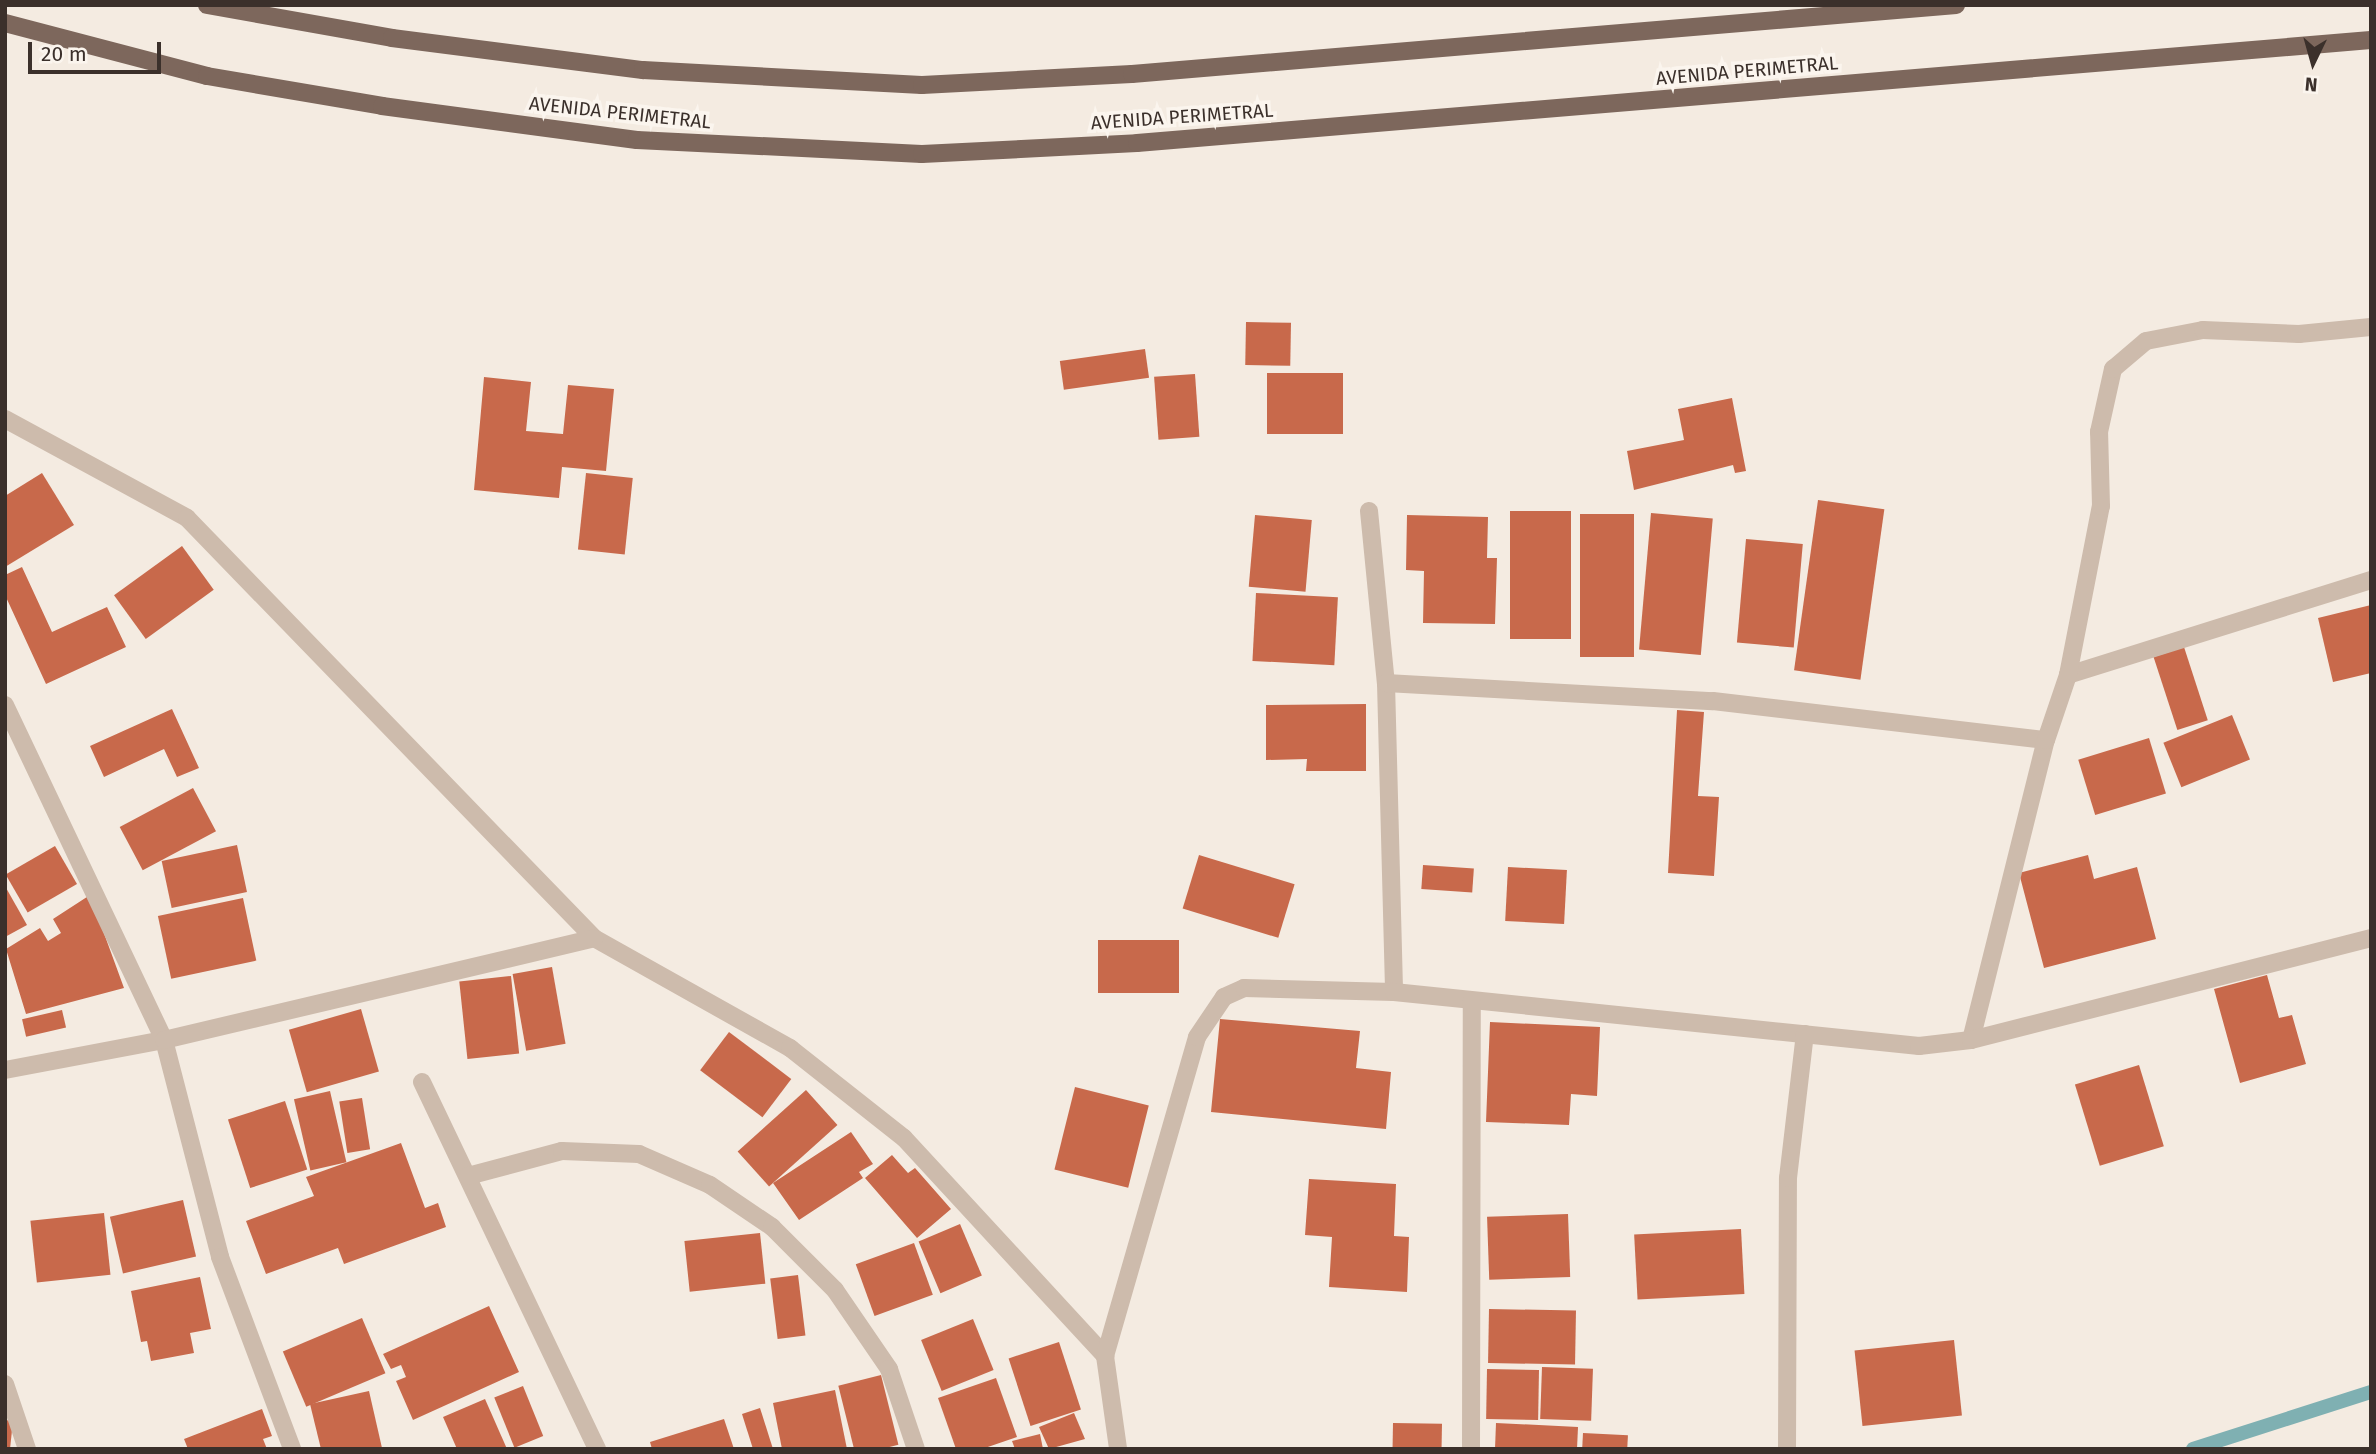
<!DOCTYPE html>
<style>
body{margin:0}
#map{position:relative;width:2376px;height:1454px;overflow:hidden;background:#f4ebe1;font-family:"Fira Sans",sans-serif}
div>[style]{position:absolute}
.stream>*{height:14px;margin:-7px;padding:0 7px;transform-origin:7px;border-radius:7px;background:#7fb0b2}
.building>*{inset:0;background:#c8694b;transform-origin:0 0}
.minor>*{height:18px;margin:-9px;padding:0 9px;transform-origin:9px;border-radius:9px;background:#cdbbac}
.primary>*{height:18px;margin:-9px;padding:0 9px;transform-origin:9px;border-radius:9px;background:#7d675c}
span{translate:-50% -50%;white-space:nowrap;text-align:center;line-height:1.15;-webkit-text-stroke:7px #fbf5ee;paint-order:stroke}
.street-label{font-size:19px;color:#3b302b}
.frame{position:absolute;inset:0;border:7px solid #3b302b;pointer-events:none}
.north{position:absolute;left:2278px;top:28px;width:70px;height:70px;-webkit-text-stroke:5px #fbf5ee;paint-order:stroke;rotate:185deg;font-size:19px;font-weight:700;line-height:28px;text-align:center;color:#3b302b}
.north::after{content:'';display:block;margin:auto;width:24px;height:32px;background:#3b302b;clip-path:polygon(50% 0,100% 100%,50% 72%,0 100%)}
.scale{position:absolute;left:28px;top:42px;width:133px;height:32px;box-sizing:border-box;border:4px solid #3b302b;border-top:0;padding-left:9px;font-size:21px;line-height:24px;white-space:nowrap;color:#3b302b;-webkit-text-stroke:5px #fbf5ee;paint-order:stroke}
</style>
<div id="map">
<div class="stream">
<div style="left:2193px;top:1449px;width:187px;rotate:-17.8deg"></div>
</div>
<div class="building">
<div style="left:1246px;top:322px;width:45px;height:43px;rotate:1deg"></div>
<div style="left:1145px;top:349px;width:29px;height:86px;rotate:82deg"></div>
<div style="left:1267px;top:373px;width:76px;height:61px"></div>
<div style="left:1195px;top:374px;width:63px;height:41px;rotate:86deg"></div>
<div style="clip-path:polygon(484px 377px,531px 382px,526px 431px,563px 434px,568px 385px,614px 389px,606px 471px,562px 467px,559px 498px,474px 490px)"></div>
<div style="clip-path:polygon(1732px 398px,1746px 471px,1735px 473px,1733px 465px,1634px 490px,1627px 451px,1684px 440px,1678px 409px)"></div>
<div style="clip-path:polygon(42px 473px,74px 525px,5px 567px,5px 496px)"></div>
<div style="left:586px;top:473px;width:47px;height:77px;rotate:6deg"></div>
<div style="left:1818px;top:500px;width:67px;height:172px;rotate:8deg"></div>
<div style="left:1510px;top:511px;width:61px;height:128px"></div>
<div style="left:1651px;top:513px;width:62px;height:137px;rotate:5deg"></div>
<div style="left:1580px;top:514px;width:54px;height:143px"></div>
<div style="left:1255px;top:515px;width:57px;height:72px;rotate:5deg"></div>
<div style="clip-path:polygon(1407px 515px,1488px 517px,1487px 558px,1497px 558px,1495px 624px,1423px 623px,1424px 571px,1406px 570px)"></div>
<div style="left:1746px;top:539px;width:57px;height:104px;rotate:5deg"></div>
<div style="left:182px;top:546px;width:54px;height:84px;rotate:54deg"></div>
<div style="clip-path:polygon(22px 567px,52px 632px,107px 607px,126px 647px,46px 684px,5px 595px,5px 575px)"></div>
<div style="left:1256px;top:593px;width:82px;height:68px;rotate:3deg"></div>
<div style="clip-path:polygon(2371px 605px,2371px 673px,2333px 682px,2318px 618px)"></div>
<div style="left:2184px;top:647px;width:77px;height:32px;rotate:72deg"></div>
<div style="clip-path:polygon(1366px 704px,1366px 771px,1306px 771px,1307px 759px,1266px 760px,1266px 705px)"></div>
<div style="clip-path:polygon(172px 709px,199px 768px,177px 777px,164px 749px,104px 777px,90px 746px)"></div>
<div style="clip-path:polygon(1677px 710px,1704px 712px,1698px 796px,1719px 797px,1714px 876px,1668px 873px)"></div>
<div style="left:2232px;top:715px;width:48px;height:74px;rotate:68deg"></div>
<div style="left:2149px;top:738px;width:58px;height:74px;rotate:73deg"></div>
<div style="left:193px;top:788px;width:49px;height:83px;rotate:62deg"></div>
<div style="left:237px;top:845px;width:48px;height:77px;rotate:78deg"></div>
<div style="left:55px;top:846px;width:44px;height:57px;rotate:60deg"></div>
<div style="left:1199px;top:855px;width:100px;height:56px;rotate:17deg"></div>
<div style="clip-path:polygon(2088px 855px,2094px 879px,2137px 867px,2156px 939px,2044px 968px,2019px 873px)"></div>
<div style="left:1423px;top:865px;width:51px;height:24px;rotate:4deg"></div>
<div style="left:1508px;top:867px;width:59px;height:54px;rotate:3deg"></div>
<div style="clip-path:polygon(5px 886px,27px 925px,5px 937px)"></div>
<div style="clip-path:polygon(90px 895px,124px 988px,26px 1014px,6px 949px,40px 928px,48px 941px,61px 933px,53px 919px)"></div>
<div style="left:243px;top:898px;width:64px;height:87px;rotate:78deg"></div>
<div style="left:1098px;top:940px;width:81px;height:53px"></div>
<div style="left:552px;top:967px;width:78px;height:40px;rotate:80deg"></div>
<div style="clip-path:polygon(2267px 975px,2279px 1018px,2292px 1015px,2306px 1064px,2240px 1083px,2214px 989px)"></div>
<div style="left:511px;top:976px;width:78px;height:52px;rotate:84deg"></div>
<div style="left:361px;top:1009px;width:65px;height:75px;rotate:74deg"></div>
<div style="left:62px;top:1010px;width:18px;height:41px;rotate:77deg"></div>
<div style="clip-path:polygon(1220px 1019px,1360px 1031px,1356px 1068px,1391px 1072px,1386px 1129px,1211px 1112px)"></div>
<div style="clip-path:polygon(1490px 1022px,1600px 1027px,1597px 1096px,1571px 1094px,1569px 1125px,1486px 1122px)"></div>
<div style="left:729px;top:1032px;width:78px;height:48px;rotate:37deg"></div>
<div style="left:2139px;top:1065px;width:85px;height:67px;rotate:73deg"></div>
<div style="left:1075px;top:1087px;width:76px;height:85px;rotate:14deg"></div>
<div style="left:806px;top:1090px;width:47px;height:92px;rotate:48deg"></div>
<div style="left:330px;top:1091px;width:73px;height:37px;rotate:77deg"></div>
<div style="left:362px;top:1098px;width:52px;height:23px;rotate:81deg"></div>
<div style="left:285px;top:1101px;width:72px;height:60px;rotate:72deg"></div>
<div style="clip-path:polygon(851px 1132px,873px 1164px,859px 1172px,863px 1178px,799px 1220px,773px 1183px)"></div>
<div style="clip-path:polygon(401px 1143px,425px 1208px,438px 1203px,446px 1227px,344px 1264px,338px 1248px,266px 1274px,246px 1221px,314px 1196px,306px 1177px)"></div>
<div style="clip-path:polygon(892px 1155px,908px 1173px,915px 1168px,951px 1209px,917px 1238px,865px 1178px)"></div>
<div style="clip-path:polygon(1309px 1179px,1396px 1184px,1394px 1236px,1409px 1237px,1407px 1292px,1329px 1287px,1332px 1237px,1305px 1235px)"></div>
<div style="left:183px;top:1200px;width:58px;height:75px;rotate:77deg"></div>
<div style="left:104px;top:1213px;width:62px;height:74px;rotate:84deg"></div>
<div style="left:1568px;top:1214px;width:63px;height:81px;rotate:88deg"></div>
<div style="left:960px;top:1224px;width:56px;height:45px;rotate:67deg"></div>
<div style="left:1741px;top:1229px;width:65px;height:107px;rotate:87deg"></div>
<div style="left:760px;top:1233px;width:51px;height:76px;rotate:84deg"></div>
<div style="left:914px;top:1243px;width:55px;height:62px;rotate:70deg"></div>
<div style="left:798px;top:1275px;width:61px;height:28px;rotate:83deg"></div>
<div style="clip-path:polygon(200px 1277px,211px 1329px,190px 1333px,194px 1353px,151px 1361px,147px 1341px,141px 1342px,131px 1291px)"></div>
<div style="clip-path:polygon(489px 1306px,519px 1372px,413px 1420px,396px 1381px,406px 1377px,401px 1365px,391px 1369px,383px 1354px)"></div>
<div style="left:1489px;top:1309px;width:87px;height:54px;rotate:1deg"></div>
<div style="left:362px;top:1318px;width:60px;height:86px;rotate:67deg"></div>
<div style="left:973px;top:1319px;width:55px;height:56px;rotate:68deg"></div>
<div style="left:1954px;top:1340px;width:76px;height:100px;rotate:84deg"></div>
<div style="left:1059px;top:1342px;width:71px;height:53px;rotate:72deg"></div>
<div style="left:1542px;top:1367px;width:51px;height:52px;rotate:2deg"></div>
<div style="left:1487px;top:1369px;width:52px;height:50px;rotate:1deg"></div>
<div style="left:881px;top:1375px;width:72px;height:44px;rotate:76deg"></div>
<div style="clip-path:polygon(996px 1378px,1017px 1437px,982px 1449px,956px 1449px,938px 1398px)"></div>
<div style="left:523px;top:1386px;width:54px;height:31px;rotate:68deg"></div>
<div style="clip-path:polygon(835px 1390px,847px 1449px,782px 1449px,773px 1403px)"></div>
<div style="clip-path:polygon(369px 1391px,382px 1448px,321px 1449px,310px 1404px)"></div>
<div style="clip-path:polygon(485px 1399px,507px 1449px,457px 1449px,443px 1417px)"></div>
<div style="clip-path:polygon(760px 1408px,773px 1449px,753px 1449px,742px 1414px)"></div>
<div style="clip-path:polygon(262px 1409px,272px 1436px,263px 1439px,267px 1449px,188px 1449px,184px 1439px)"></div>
<div style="clip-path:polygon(1074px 1413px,1085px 1439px,1049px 1449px,1039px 1427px)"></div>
<div style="clip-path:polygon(724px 1419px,734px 1449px,652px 1449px,650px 1442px)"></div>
<div style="clip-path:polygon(5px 1420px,13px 1421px,10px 1449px,5px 1449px)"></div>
<div style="left:1393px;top:1423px;width:49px;height:26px;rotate:1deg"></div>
<div style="clip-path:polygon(1496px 1423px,1578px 1427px,1577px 1449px,1495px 1449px)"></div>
<div style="left:1583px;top:1433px;width:45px;height:16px;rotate:3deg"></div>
<div style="clip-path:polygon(1040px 1434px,1043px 1449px,1015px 1449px,1012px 1441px)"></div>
</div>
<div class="minor">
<div style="left:5px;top:419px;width:207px;rotate:28.5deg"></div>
<div style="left:187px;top:518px;width:585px;rotate:45.9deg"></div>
<div style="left:594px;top:938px;width:225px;rotate:29.3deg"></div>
<div style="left:790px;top:1048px;width:145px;rotate:38.3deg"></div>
<div style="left:904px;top:1138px;width:297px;rotate:47.3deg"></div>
<div style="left:1105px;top:1356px;width:94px;rotate:82deg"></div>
<div style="left:1369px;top:511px;width:173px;rotate:84.4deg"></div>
<div style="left:1386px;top:683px;width:309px;rotate:88.5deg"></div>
<div style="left:2068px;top:675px;width:318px;rotate:-17.4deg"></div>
<div style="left:1386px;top:683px;width:327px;rotate:3.2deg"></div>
<div style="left:1713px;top:701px;width:335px;rotate:6.7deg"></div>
<div style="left:5px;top:705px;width:371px;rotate:64.6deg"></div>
<div style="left:164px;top:1040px;width:224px;rotate:75.5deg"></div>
<div style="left:220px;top:1257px;width:205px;rotate:69.4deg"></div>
<div style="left:1971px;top:1040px;width:309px;rotate:-76deg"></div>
<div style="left:2046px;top:740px;width:69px;rotate:-71.3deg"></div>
<div style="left:2068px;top:675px;width:172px;rotate:-79deg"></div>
<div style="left:2101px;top:506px;width:74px;rotate:-91.5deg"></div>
<div style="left:2099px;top:432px;width:65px;rotate:-77.5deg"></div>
<div style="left:2113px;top:369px;width:43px;rotate:-40.3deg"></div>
<div style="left:2146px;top:341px;width:58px;rotate:-10.9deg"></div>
<div style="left:2203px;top:330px;width:96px;rotate:2.4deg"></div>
<div style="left:2299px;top:334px;width:72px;rotate:-5.6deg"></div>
<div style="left:5px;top:1070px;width:162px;rotate:-10.7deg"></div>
<div style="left:164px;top:1040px;width:442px;rotate:-13.3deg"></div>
<div style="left:422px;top:1082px;width:407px;rotate:64.5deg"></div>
<div style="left:468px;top:1176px;width:97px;rotate:-14.9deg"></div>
<div style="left:562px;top:1151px;width:77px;rotate:2.2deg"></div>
<div style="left:639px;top:1154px;width:77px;rotate:23.6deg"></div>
<div style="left:710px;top:1185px;width:75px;rotate:34.1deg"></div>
<div style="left:772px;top:1227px;width:89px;rotate:45deg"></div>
<div style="left:835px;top:1290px;width:96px;rotate:55.6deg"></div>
<div style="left:889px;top:1369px;width:84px;rotate:71.4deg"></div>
<div style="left:1105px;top:1356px;width:332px;rotate:-73.9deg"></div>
<div style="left:1197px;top:1037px;width:48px;rotate:-56deg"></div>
<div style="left:1224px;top:997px;width:22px;rotate:-24deg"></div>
<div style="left:1244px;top:988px;width:150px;rotate:1.5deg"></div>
<div style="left:1394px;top:992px;width:528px;rotate:5.87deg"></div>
<div style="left:1919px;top:1046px;width:52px;rotate:-6.6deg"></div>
<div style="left:1971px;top:1040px;width:413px;rotate:-14.3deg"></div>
<div style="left:5px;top:1384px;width:69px;rotate:71.3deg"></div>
<div style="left:1471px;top:1449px;width:448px;rotate:-89.9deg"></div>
<div style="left:1787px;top:1449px;width:271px;rotate:-89.8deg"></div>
<div style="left:1788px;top:1178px;width:145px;rotate:-83.3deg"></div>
</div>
<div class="primary">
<div style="left:207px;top:5px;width:188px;rotate:10.1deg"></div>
<div style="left:392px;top:38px;width:253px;rotate:7.3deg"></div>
<div style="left:643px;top:70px;width:279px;rotate:3.1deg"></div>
<div style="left:922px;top:85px;width:210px;rotate:-3deg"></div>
<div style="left:1132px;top:74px;width:827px;rotate:-4.79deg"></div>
<div style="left:5px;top:23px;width:209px;rotate:14.7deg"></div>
<div style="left:207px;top:76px;width:178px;rotate:9.7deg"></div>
<div style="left:382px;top:106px;width:257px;rotate:7.6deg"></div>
<div style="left:637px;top:140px;width:285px;rotate:2.8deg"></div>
<div style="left:922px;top:154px;width:215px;rotate:-2.9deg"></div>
<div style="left:1137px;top:143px;width:1238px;rotate:-4.77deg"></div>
</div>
<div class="street-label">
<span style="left:1747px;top:71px;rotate:-5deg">AVENIDA PERIMETRAL</span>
<span style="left:620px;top:113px;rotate:6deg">AVENIDA PERIMETRAL</span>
<span style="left:1182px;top:117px;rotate:-4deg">AVENIDA PERIMETRAL</span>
</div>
<div class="frame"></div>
<div class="north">N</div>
<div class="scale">20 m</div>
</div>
